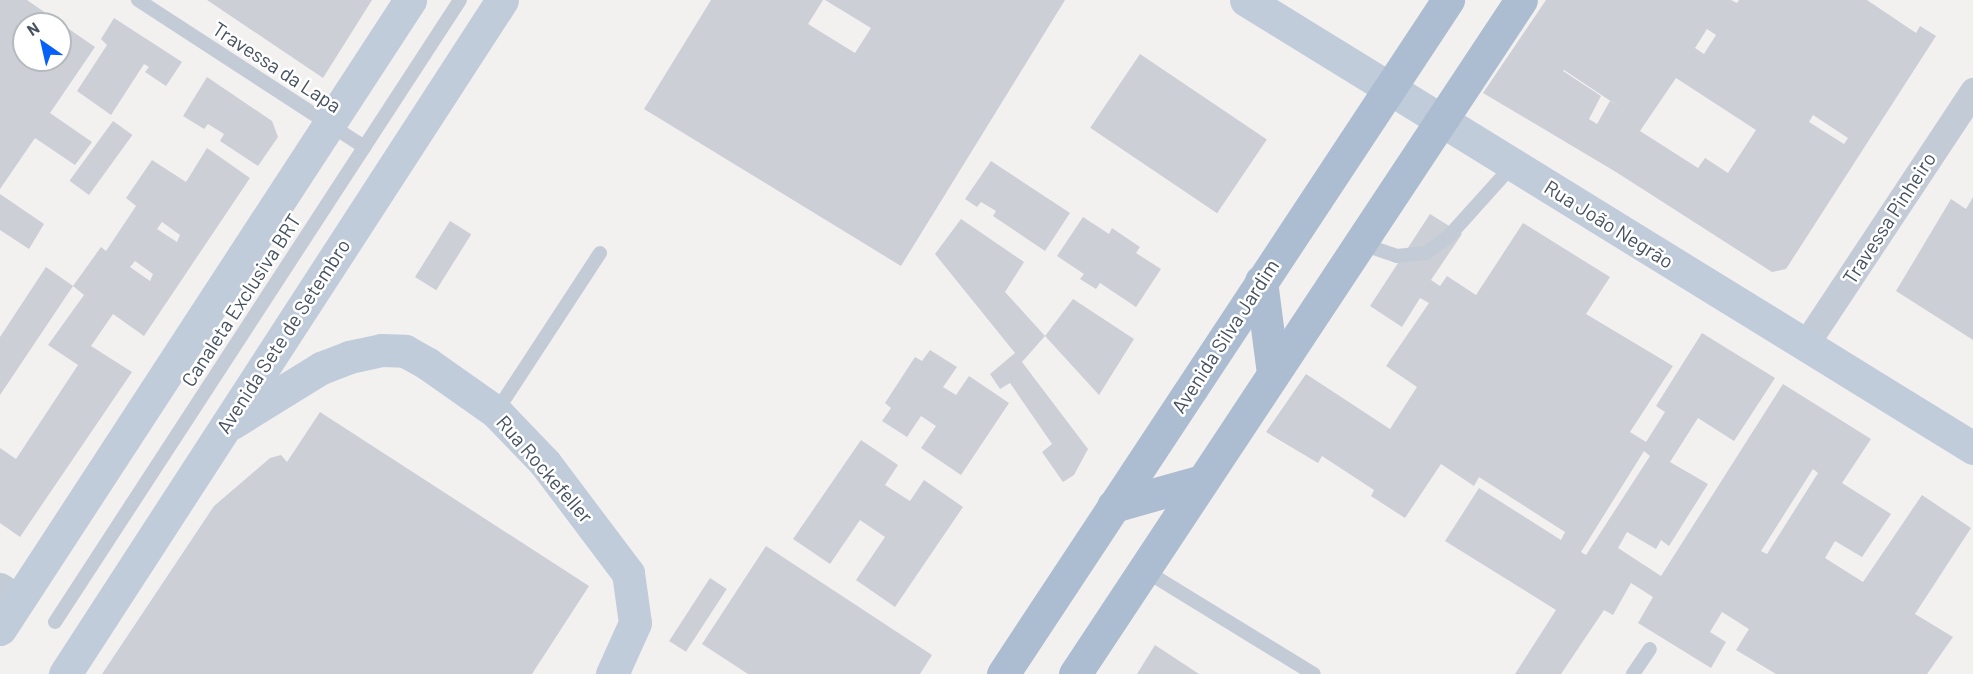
<!DOCTYPE html>
<meta charset="utf-8">
<style>
body{margin:0}
#map{position:relative;width:1973px;height:674px;overflow:hidden;background:#f3f0f0;font-family:Barlow,sans-serif}
div>[style]{position:absolute}
.building>*{inset:0;background:#cccfd6;transform-origin:0 0}
.service>*{height:14px;margin:-7px;padding:0 7px;transform-origin:7px;border-radius:7px;background:#c3cbd6}
.minor>*{height:27px;margin:-13.5px;padding:0 13.5px;transform-origin:13.5px;border-radius:13.5px;background:#c3cbd6}
.secondary>*{height:33px;margin:-16.5px;padding:0 16.5px;transform-origin:16.5px;border-radius:16.5px;background:#c1ccdb}
.primary>*{height:33px;margin:-16.5px;padding:0 16.5px;transform-origin:16.5px;border-radius:16.5px;background:#adbdd1}
span{translate:-50% -50%;white-space:nowrap;text-align:center;line-height:1.15;-webkit-text-stroke:5px #fff;paint-order:stroke}
.street-label{font-size:20px;color:#465260}
.north{position:absolute;left:12px;top:12px;width:60px;height:60px;box-sizing:border-box;background:#fff;border:2px solid #b5babf;border-radius:50%;rotate:326deg;font-size:16px;font-weight:700;line-height:24px;text-align:center;color:#465260}
.north::after{content:'';display:block;margin:auto;width:21px;height:27px;background:#0861f5;clip-path:polygon(50% 0,100% 100%,50% 72%,0 100%)}
</style>
<div id="map">
<div class="building">
<div style="clip-path:polygon(evenodd,0 0,27px 0,95px 47px,50px 113px,92px 142px,75px 165px,35px 138px,0 189px,0 0,24px 24px,60px 24px,60px 60px,24px 60px,24px 24px)"></div>
<div style="clip-path:polygon(207px 0,372px 0,323px 78px)"></div>
<div style="clip-path:polygon(711px 0,823px 0,808px 24px,855px 53px,871px 28px,825px 0,1065px 0,901px 266px,644px 109px)"></div>
<div style="clip-path:polygon(evenodd,1546px 0,1731px 0,1737px 3px,1739px 0,1867px 0,1916px 33px,1920px 26px,1936px 36px,1786px 269px,1772px 272px,1616px 172px,1483px 93px,1546px 0,1707px 29px,1716px 35px,1704px 54px,1695px 48px,1707px 29px,1546px 0,1563px 71px,1564px 70px,1621px 108px,1610px 101px,1597px 124px,1589px 119px,1601px 96px,1563px 71px,1546px 0,1676px 78px,1756px 130px,1728px 173px,1705px 158px,1698px 168px,1640px 131px,1676px 78px,1546px 0,1813px 115px,1848px 138px,1844px 144px,1809px 122px,1813px 115px)"></div>
<div style="clip-path:polygon(114px 18px,182px 62px,166px 86px,145px 72px,149px 67px,144px 64px,111px 115px,77px 91px,107px 45px,101px 39px)"></div>
<div style="left:1140px;top:54px;width:153px;height:89px;rotate:34deg"></div>
<div style="clip-path:polygon(207px 77px,272px 121px,278px 137px,258px 166px,220px 141px,224px 134px,208px 124px,204px 129px,183px 116px)"></div>
<div style="left:113px;top:121px;width:24px;height:74px;rotate:36deg"></div>
<div style="clip-path:polygon(evenodd,207px 148px,250px 178px,144px 336px,113px 314px,91px 346px,132px 372px,20px 537px,0 523px,0 448px,16px 459px,78px 365px,48px 345px,84px 295px,73px 286px,101px 247px,106px 251px,136px 206px,126px 198px,152px 160px,186px 182px,207px 148px,162px 222px,180px 235px,177px 242px,157px 229px,162px 222px,207px 148px,135px 261px,153px 274px,150px 281px,130px 267px,135px 261px)"></div>
<div style="clip-path:polygon(991px 161px,1070px 213px,1045px 251px,993px 216px,996px 211px,981px 202px,977px 207px,965px 199px)"></div>
<div style="clip-path:polygon(0 194px,44px 224px,29px 249px,0 230px)"></div>
<div style="clip-path:polygon(1973px 197px,1973px 340px,1896px 291px,1951px 199px,1966px 209px)"></div>
<div style="clip-path:polygon(evenodd,1430px 214px,1462px 234px,1431px 280px,1440px 286px,1447px 276px,1476px 295px,1523px 223px,1610px 277px,1586px 314px,1673px 366px,1630px 432px,1646px 442px,1665px 412px,1656px 406px,1702px 333px,1775px 378px,1734px 441px,1698px 418px,1670px 462px,1708px 484px,1669px 546px,1661px 540px,1656px 549px,1627px 532px,1618px 548px,1661px 576px,1783px 384px,1871px 439px,1842px 483px,1891px 514px,1862px 557px,1835px 541px,1825px 558px,1863px 582px,1922px 495px,1971px 528px,1915px 614px,1953px 637px,1927px 674px,1776px 674px,1736px 650px,1749px 629px,1722px 612px,1710px 632px,1726px 642px,1711px 668px,1638px 623px,1653px 597px,1631px 583px,1613px 615px,1604px 610px,1561px 674px,1515px 674px,1556px 610px,1445px 541px,1479px 488px,1561px 540px,1565px 532px,1479px 477px,1474px 486px,1441px 464px,1405px 518px,1371px 496px,1374px 490px,1322px 456px,1318px 463px,1266px 432px,1306px 374px,1390px 429px,1417px 387px,1386px 366px,1429px 303px,1420px 298px,1402px 327px,1370px 306px,1430px 214px,1644px 451px,1650px 456px,1586px 555px,1581px 552px,1644px 451px,1430px 214px,1813px 469px,1818px 473px,1767px 554px,1761px 551px,1813px 469px)"></div>
<div style="clip-path:polygon(1083px 217px,1109px 234px,1112px 228px,1140px 247px,1136px 253px,1161px 269px,1136px 307px,1100px 283px,1096px 289px,1080px 279px,1084px 274px,1057px 256px)"></div>
<div style="clip-path:polygon(961px 219px,1024px 262px,1005px 292px,1045px 336px,1022px 362px,1088px 449px,1074px 475px,1063px 482px,1042px 452px,1052px 444px,1010px 383px,1000px 389px,990px 374px,1015px 353px,935px 254px)"></div>
<div style="left:450px;top:221px;width:25px;height:66px;rotate:32deg"></div>
<div style="clip-path:polygon(46px 267px,73px 286px,0 395px,0 337px)"></div>
<div style="clip-path:polygon(1073px 299px,1134px 339px,1099px 395px,1045px 336px)"></div>
<div style="clip-path:polygon(930px 350px,957px 367px,943px 387px,956px 395px,969px 376px,1009px 403px,961px 475px,921px 448px,936px 426px,921px 416px,907px 437px,882px 421px,891px 408px,885px 403px,915px 357px,922px 361px)"></div>
<div style="clip-path:polygon(320px 412px,589px 586px,532px 674px,102px 674px,214px 506px,270px 458px,281px 455px,287px 462px)"></div>
<div style="clip-path:polygon(861px 440px,898px 465px,885px 485px,910px 501px,924px 480px,963px 507px,895px 607px,856px 580px,885px 537px,860px 520px,830px 564px,793px 539px)"></div>
<div style="clip-path:polygon(766px 546px,932px 655px,920px 674px,748px 674px,702px 644px)"></div>
<div style="left:710px;top:578px;width:20px;height:75px;rotate:33deg"></div>
<div style="clip-path:polygon(1155px 645px,1199px 674px,1137px 674px)"></div>
</div>
<div class="service">
<div style="left:138px;top:0;width:270px;rotate:33deg"></div>
<div style="left:1359px;top:243px;width:40px;rotate:18.9deg"></div>
<div style="left:1397px;top:256px;width:29px;rotate:-6deg"></div>
<div style="left:1426px;top:253px;width:29px;rotate:-36deg"></div>
<div style="left:1449px;top:236px;width:96px;rotate:-48deg"></div>
<div style="left:496px;top:412px;width:190px;rotate:-56.8deg"></div>
<div style="left:1144px;top:570px;width:199px;rotate:31.5deg"></div>
<div style="left:55px;top:622px;width:742px;rotate:-56.93deg"></div>
<div style="left:1633px;top:674px;width:30px;rotate:-56deg"></div>
</div>
<div class="minor">
<div style="left:1805px;top:345px;width:305px;rotate:-56.5deg"></div>
<div style="left:0;top:586px;width:25px;rotate:32deg"></div>
</div>
<div class="secondary">
<div style="left:1246px;top:0;width:854px;rotate:31.64deg"></div>
<div style="left:232px;top:423px;width:105px;rotate:-31.7deg"></div>
<div style="left:321px;top:368px;width:30px;rotate:-21deg"></div>
<div style="left:349px;top:357px;width:33px;rotate:-12deg"></div>
<div style="left:381px;top:350px;width:24px;rotate:2deg"></div>
<div style="left:405px;top:351px;width:26px;rotate:29deg"></div>
<div style="left:428px;top:364px;width:83px;rotate:35.2deg"></div>
<div style="left:496px;top:412px;width:71px;rotate:46.1deg"></div>
<div style="left:545px;top:463px;width:138px;rotate:53deg"></div>
<div style="left:628px;top:573px;width:50px;rotate:82deg"></div>
<div style="left:635px;top:623px;width:56px;rotate:114.3deg"></div>
<div style="left:0;top:629px;width:751px;rotate:-56.9deg"></div>
<div style="left:65px;top:674px;width:803px;rotate:-57.04deg"></div>
</div>
<div class="primary">
<div style="left:1261px;top:281px;width:93px;rotate:82.6deg"></div>
<div style="left:1113px;top:506px;width:92px;rotate:-15.7deg"></div>
<div style="left:1003px;top:674px;width:808px;rotate:-56.57deg"></div>
<div style="left:1075px;top:674px;width:808px;rotate:-56.51deg"></div>
</div>
<div class="street-label">
<span style="left:277px;top:67px;rotate:33deg">Travessa da Lapa</span>
<span style="left:1889px;top:218px;rotate:-57deg">Travessa Pinheiro</span>
<span style="left:1609px;top:224px;rotate:32deg">Rua João Negrão</span>
<span style="left:241px;top:300px;rotate:-57deg">Canaleta Exclusiva BRT</span>
<span style="left:283px;top:336px;rotate:-57deg">Avenida Sete de Setembro</span>
<span style="left:1225px;top:336px;rotate:-57deg">Avenida Silva Jardim</span>
<span style="left:545px;top:469px;rotate:49deg">Rua Rockefeller</span>
</div>
<div class="north">N</div>
</div>
